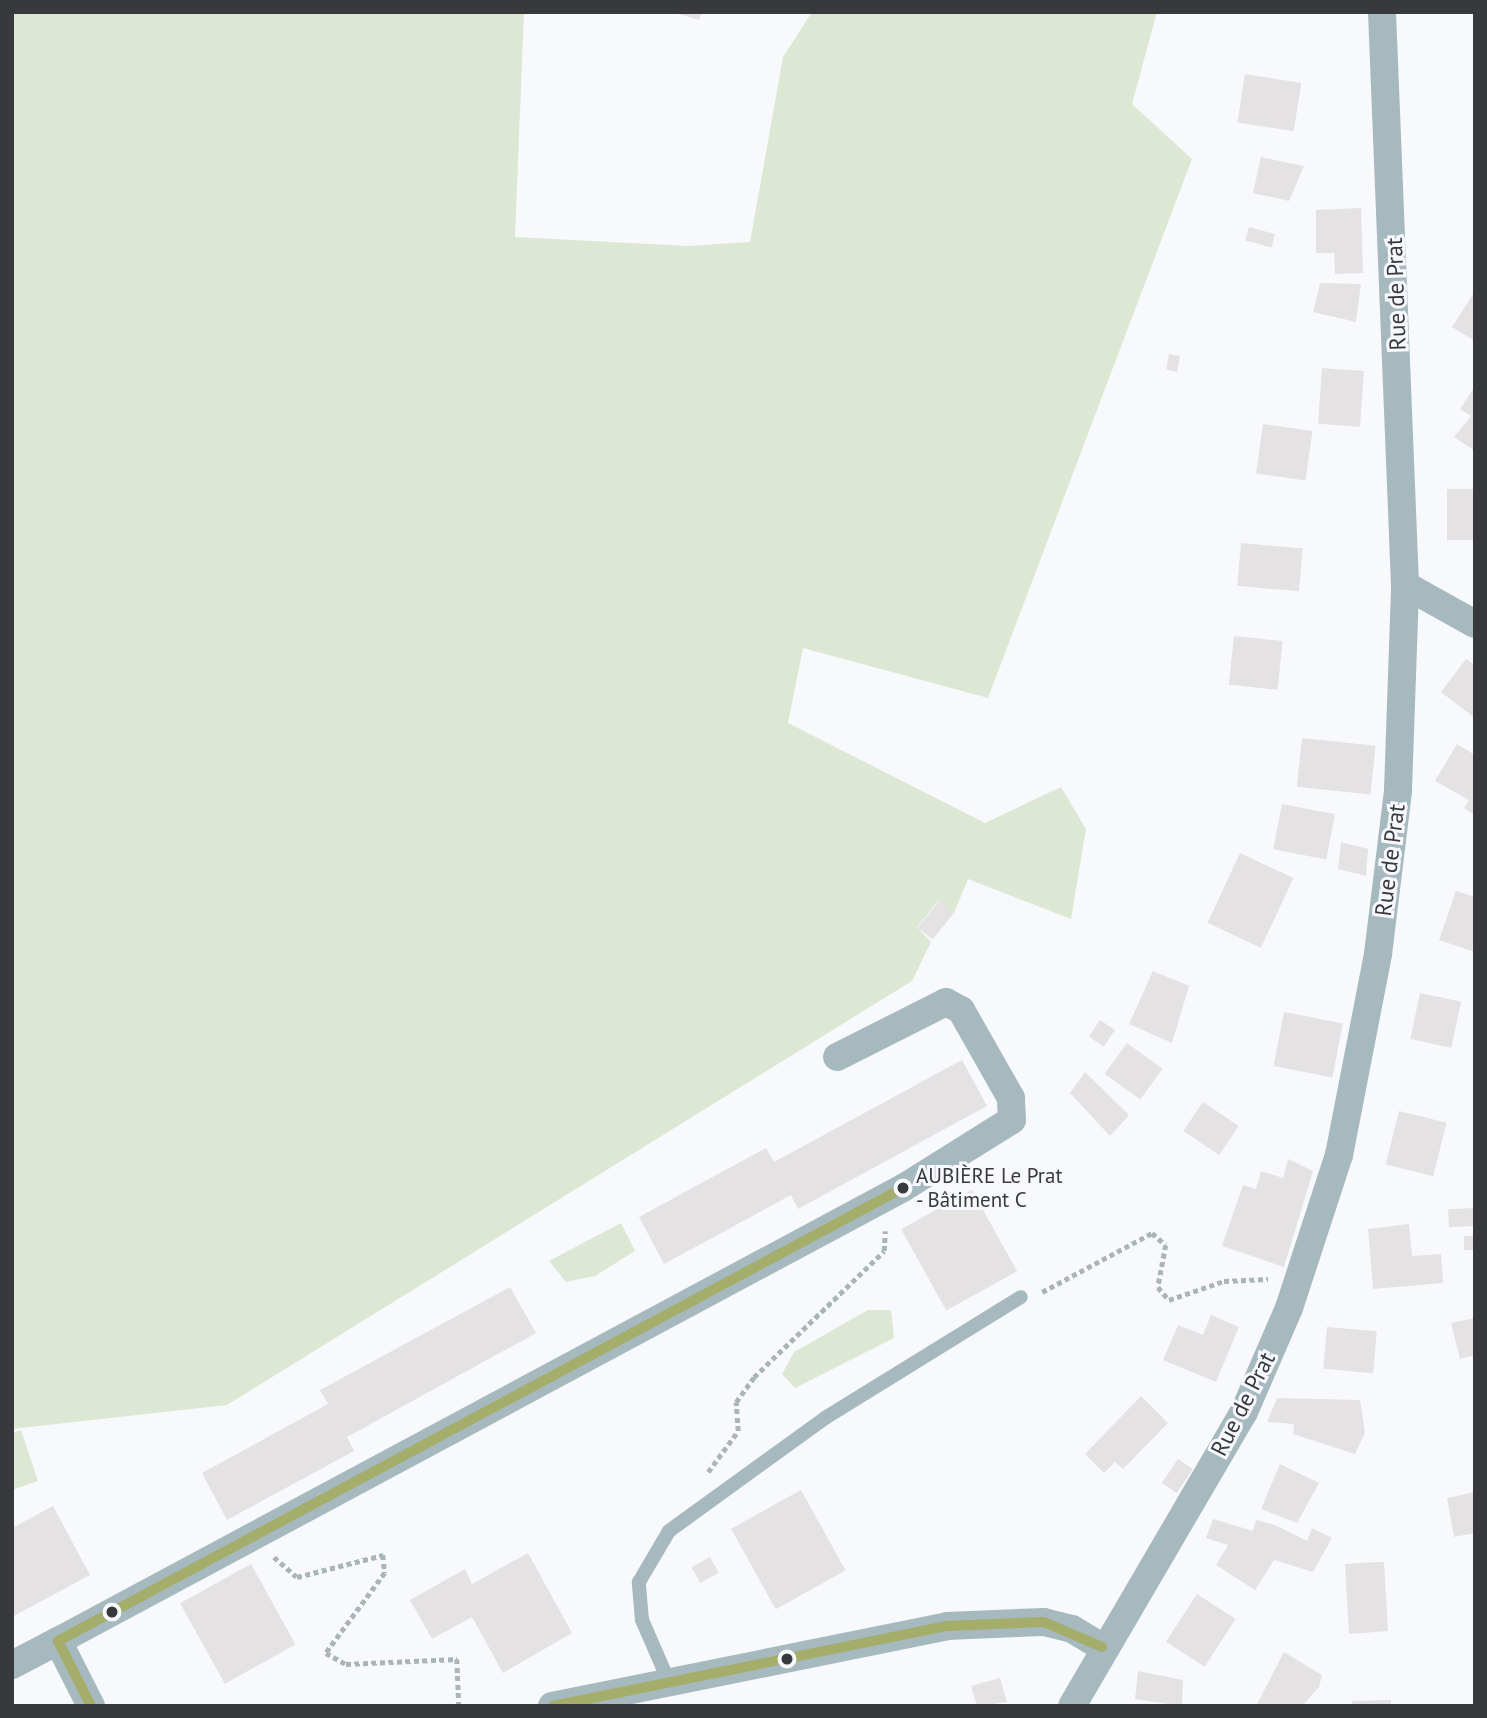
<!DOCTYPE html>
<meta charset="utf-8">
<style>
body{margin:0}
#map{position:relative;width:1487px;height:1718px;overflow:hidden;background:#f8f9fd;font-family:"PT Sans",sans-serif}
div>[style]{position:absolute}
.green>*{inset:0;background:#dce8d3}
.building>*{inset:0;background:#e4e2e3;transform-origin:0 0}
.path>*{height:4.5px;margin-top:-2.25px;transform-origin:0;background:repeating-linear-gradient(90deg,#a9b5b8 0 5px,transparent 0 8.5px)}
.lane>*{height:14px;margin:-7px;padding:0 7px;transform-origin:7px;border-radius:7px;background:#a6b9be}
.street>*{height:28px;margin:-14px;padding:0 14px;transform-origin:14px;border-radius:14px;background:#a6b9be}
.bus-1>*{height:10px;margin:-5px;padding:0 5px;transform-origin:5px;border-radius:5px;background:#a4ad69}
.dots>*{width:19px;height:19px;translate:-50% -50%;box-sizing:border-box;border:4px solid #f7f8fe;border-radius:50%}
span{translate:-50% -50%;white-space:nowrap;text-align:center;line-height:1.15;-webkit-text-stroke:6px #f7f8fe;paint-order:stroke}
.bus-label{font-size:21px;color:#38393c}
.left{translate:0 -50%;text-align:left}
.street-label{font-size:23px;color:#38393c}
.frame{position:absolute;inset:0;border:14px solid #38393c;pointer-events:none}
</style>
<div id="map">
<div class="green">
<div style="clip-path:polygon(12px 12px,524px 12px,515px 237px,687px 246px,750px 242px,783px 57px,812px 12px,1157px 12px,1132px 104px,1192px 159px,988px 698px,803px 648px,788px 723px,985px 823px,1061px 787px,1086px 829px,1071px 919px,968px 879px,954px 913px,938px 901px,917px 927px,931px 942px,912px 981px,227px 1405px,12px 1429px)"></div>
<div style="clip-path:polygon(621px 1223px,635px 1251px,595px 1276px,566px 1282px,549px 1261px)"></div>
<div style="clip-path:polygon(868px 1310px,891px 1310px,894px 1338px,795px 1388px,782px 1374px,794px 1352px)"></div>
<div style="clip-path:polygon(21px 1430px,38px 1481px,12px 1490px,12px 1433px)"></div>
</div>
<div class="building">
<div style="clip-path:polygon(672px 12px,702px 12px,699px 20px)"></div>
<div style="left:1245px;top:74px;width:57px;height:49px;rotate:9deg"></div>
<div style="clip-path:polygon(1261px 157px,1304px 166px,1289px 201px,1253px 193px)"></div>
<div style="clip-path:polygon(1361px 208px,1363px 273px,1335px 274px,1334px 253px,1316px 253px,1316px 210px)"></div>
<div style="left:1249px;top:227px;width:27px;height:14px;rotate:15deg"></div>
<div style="clip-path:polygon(1320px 283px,1361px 284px,1356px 322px,1313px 312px)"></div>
<div style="clip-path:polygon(1475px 291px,1475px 341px,1452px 327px)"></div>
<div style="left:1169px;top:354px;width:11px;height:16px;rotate:10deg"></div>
<div style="left:1322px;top:368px;width:42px;height:56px;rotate:4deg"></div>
<div style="clip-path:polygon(1475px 386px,1475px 451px,1454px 437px,1471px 416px,1460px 409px)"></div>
<div style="left:1263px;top:424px;width:50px;height:50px;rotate:8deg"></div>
<div style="left:1475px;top:489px;width:51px;height:28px;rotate:90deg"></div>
<div style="left:1241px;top:543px;width:62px;height:43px;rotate:5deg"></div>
<div style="left:1234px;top:636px;width:49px;height:49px;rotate:6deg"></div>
<div style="clip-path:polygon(1466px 659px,1475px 665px,1475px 718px,1441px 692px)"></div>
<div style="left:1302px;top:738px;width:74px;height:49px;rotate:6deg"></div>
<div style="clip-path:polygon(1457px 744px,1475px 755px,1475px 815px,1464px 808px,1469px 800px,1435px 781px)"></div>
<div style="left:1282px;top:804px;width:54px;height:46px;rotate:11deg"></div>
<div style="clip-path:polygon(1341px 842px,1368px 849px,1366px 876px,1338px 869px)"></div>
<div style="left:1240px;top:853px;width:59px;height:77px;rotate:25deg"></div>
<div style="clip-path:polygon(1456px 891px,1475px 897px,1475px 952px,1439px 940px)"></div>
<div style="left:939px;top:901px;width:19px;height:34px;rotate:39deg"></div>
<div style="clip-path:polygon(1153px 971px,1189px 986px,1172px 1043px,1129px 1024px)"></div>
<div style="left:1420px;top:993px;width:42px;height:47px;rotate:12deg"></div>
<div style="left:1284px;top:1012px;width:60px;height:55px;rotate:11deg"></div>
<div style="left:1100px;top:1020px;width:18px;height:20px;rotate:34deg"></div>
<div style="left:1127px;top:1043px;width:44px;height:38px;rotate:36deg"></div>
<div style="clip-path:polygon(962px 1060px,987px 1106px,798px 1209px,791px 1195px,664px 1264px,639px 1217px,766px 1148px,774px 1162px)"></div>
<div style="clip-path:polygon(1085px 1072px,1129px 1115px,1110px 1136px,1070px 1093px)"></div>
<div style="left:1203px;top:1102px;width:43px;height:35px;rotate:34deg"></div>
<div style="left:1399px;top:1111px;width:49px;height:55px;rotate:14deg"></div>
<div style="clip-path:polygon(1288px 1159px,1313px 1171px,1284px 1267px,1222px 1246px,1243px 1185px,1256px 1189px,1261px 1171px,1283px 1178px)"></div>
<div style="left:972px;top:1190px;width:93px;height:81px;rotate:61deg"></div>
<div style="left:1474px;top:1208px;width:18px;height:26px;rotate:87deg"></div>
<div style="clip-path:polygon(1409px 1224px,1412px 1256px,1441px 1254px,1443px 1283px,1373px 1289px,1368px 1229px)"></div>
<div style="left:1475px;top:1236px;width:14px;height:11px;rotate:90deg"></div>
<div style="clip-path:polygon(510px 1287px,536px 1333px,347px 1437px,354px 1451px,227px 1520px,202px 1473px,328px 1404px,320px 1390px)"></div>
<div style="clip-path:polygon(1211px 1315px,1239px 1327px,1216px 1382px,1163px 1360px,1178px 1325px,1203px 1335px)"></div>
<div style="clip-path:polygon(1475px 1318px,1475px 1355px,1460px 1359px,1451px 1323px)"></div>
<div style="left:1327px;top:1327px;width:50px;height:42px;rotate:5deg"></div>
<div style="clip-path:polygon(1141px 1396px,1168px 1423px,1123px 1469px,1115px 1462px,1104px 1473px,1085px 1454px)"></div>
<div style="clip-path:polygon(1277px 1398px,1360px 1400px,1365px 1433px,1355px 1454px,1293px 1434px,1294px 1424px,1267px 1422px)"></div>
<div style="left:1178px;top:1459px;width:18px;height:29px;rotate:34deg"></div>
<div style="clip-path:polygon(1280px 1464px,1319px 1483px,1297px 1523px,1261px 1509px)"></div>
<div style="left:801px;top:1490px;width:92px;height:80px;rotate:61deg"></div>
<div style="clip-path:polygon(1475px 1492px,1475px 1533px,1454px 1537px,1447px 1498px)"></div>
<div style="clip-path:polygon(53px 1506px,90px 1575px,12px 1617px,12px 1528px)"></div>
<div style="clip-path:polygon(1213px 1519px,1253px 1531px,1256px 1520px,1275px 1525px,1307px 1541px,1312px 1528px,1332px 1538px,1313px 1572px,1274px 1560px,1255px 1590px,1216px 1565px,1228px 1545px,1206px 1538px)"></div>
<div style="clip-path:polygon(528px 1553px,572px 1633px,503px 1673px,472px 1617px,432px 1639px,410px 1600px,465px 1569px,472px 1584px)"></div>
<div style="left:710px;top:1557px;width:18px;height:21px;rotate:61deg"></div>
<div style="clip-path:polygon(1378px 1562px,1384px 1562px,1388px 1631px,1349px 1634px,1345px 1564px)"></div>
<div style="left:251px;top:1564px;width:92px;height:81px;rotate:61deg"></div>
<div style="left:1197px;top:1594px;width:46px;height:57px;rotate:33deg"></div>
<div style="clip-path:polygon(1284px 1652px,1322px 1675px,1319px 1687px,1302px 1706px,1256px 1706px)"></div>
<div style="clip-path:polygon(1138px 1671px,1183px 1680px,1182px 1706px,1135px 1699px)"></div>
<div style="clip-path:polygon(1000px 1678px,1007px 1702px,977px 1706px,971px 1686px)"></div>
<div style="clip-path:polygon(1391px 1700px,1391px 1706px,1352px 1706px,1352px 1701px)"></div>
</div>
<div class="path">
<div style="left:1042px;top:1292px;width:125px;rotate:-28.2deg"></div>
<div style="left:1152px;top:1233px;width:18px;rotate:41deg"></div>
<div style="left:1166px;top:1245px;width:43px;rotate:100.8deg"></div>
<div style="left:1158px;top:1287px;width:17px;rotate:50deg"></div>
<div style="left:1169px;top:1300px;width:58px;rotate:-19.1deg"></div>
<div style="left:1224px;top:1281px;width:44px;rotate:-2.6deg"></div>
<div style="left:708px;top:1472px;width:51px;rotate:-53.8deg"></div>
<div style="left:738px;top:1431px;width:29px;rotate:-94deg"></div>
<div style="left:736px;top:1402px;width:31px;rotate:-54deg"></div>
<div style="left:754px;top:1377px;width:181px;rotate:-44.1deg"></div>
<div style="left:884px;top:1251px;width:20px;rotate:-87deg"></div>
<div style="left:274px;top:1557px;width:30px;rotate:41deg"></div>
<div style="left:297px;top:1577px;width:89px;rotate:-14.3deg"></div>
<div style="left:383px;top:1555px;width:18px;rotate:84deg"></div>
<div style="left:385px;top:1573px;width:99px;rotate:126.4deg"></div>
<div style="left:326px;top:1653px;width:23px;rotate:29deg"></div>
<div style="left:346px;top:1664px;width:111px;rotate:-2.6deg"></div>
<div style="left:457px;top:1659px;width:47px;rotate:87.6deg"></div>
</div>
<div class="lane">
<div style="left:669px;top:1682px;width:68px;rotate:-113.5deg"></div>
<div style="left:642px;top:1620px;width:38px;rotate:-95deg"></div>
<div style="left:639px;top:1582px;width:59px;rotate:-59.5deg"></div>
<div style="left:669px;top:1531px;width:193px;rotate:-35.9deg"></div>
<div style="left:825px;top:1418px;width:230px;rotate:-31.7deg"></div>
</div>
<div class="street">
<div style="left:1405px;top:585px;width:80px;rotate:29.1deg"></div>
<div style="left:12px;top:1665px;width:52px;rotate:-27.6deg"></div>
<div style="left:91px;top:1706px;width:73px;rotate:-116.9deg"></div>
<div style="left:58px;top:1641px;width:959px;rotate:-28.2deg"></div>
<div style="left:903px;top:1188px;width:128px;rotate:-32deg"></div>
<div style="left:1012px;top:1120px;width:22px;rotate:-93deg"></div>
<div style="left:1011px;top:1098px;width:101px;rotate:-119.6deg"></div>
<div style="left:961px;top:1010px;width:17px;rotate:-152deg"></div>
<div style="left:946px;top:1002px;width:122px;rotate:153.2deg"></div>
<div style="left:552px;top:1706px;width:403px;rotate:-11.4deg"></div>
<div style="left:947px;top:1626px;width:97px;rotate:-2.4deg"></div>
<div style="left:1044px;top:1622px;width:29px;rotate:14deg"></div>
<div style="left:1072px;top:1629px;width:35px;rotate:31deg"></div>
<div style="left:1072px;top:1706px;width:341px;rotate:-59.7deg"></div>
<div style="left:1244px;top:1412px;width:113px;rotate:-66.6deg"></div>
<div style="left:1289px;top:1308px;width:161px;rotate:-71.9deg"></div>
<div style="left:1339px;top:1155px;width:205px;rotate:-79deg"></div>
<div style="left:1378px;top:954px;width:165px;rotate:-83deg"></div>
<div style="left:1398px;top:790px;width:205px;rotate:-88deg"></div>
<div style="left:1405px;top:585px;width:573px;rotate:-92.3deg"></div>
</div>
<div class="bus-1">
<div style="left:91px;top:1706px;width:73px;rotate:-116.9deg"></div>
<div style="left:58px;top:1641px;width:959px;rotate:-28.2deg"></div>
<div style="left:553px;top:1706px;width:402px;rotate:-11.5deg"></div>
<div style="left:947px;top:1626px;width:97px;rotate:-2.4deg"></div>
<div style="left:1044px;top:1622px;width:63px;rotate:23.3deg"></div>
</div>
<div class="dots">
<div style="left:903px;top:1188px;background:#38393c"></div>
<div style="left:112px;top:1612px;background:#38393c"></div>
<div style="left:787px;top:1659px;background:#38393c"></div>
</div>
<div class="bus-label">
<span class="left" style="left:916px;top:1188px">AUBIÈRE Le Prat<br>- Bâtiment C</span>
</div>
<div class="street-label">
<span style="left:1396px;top:294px;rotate:-92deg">Rue de Prat</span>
<span style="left:1390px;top:860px;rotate:-83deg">Rue de Prat</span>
<span style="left:1243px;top:1404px;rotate:-63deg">Rue de Prat</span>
</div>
<div class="frame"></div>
</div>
